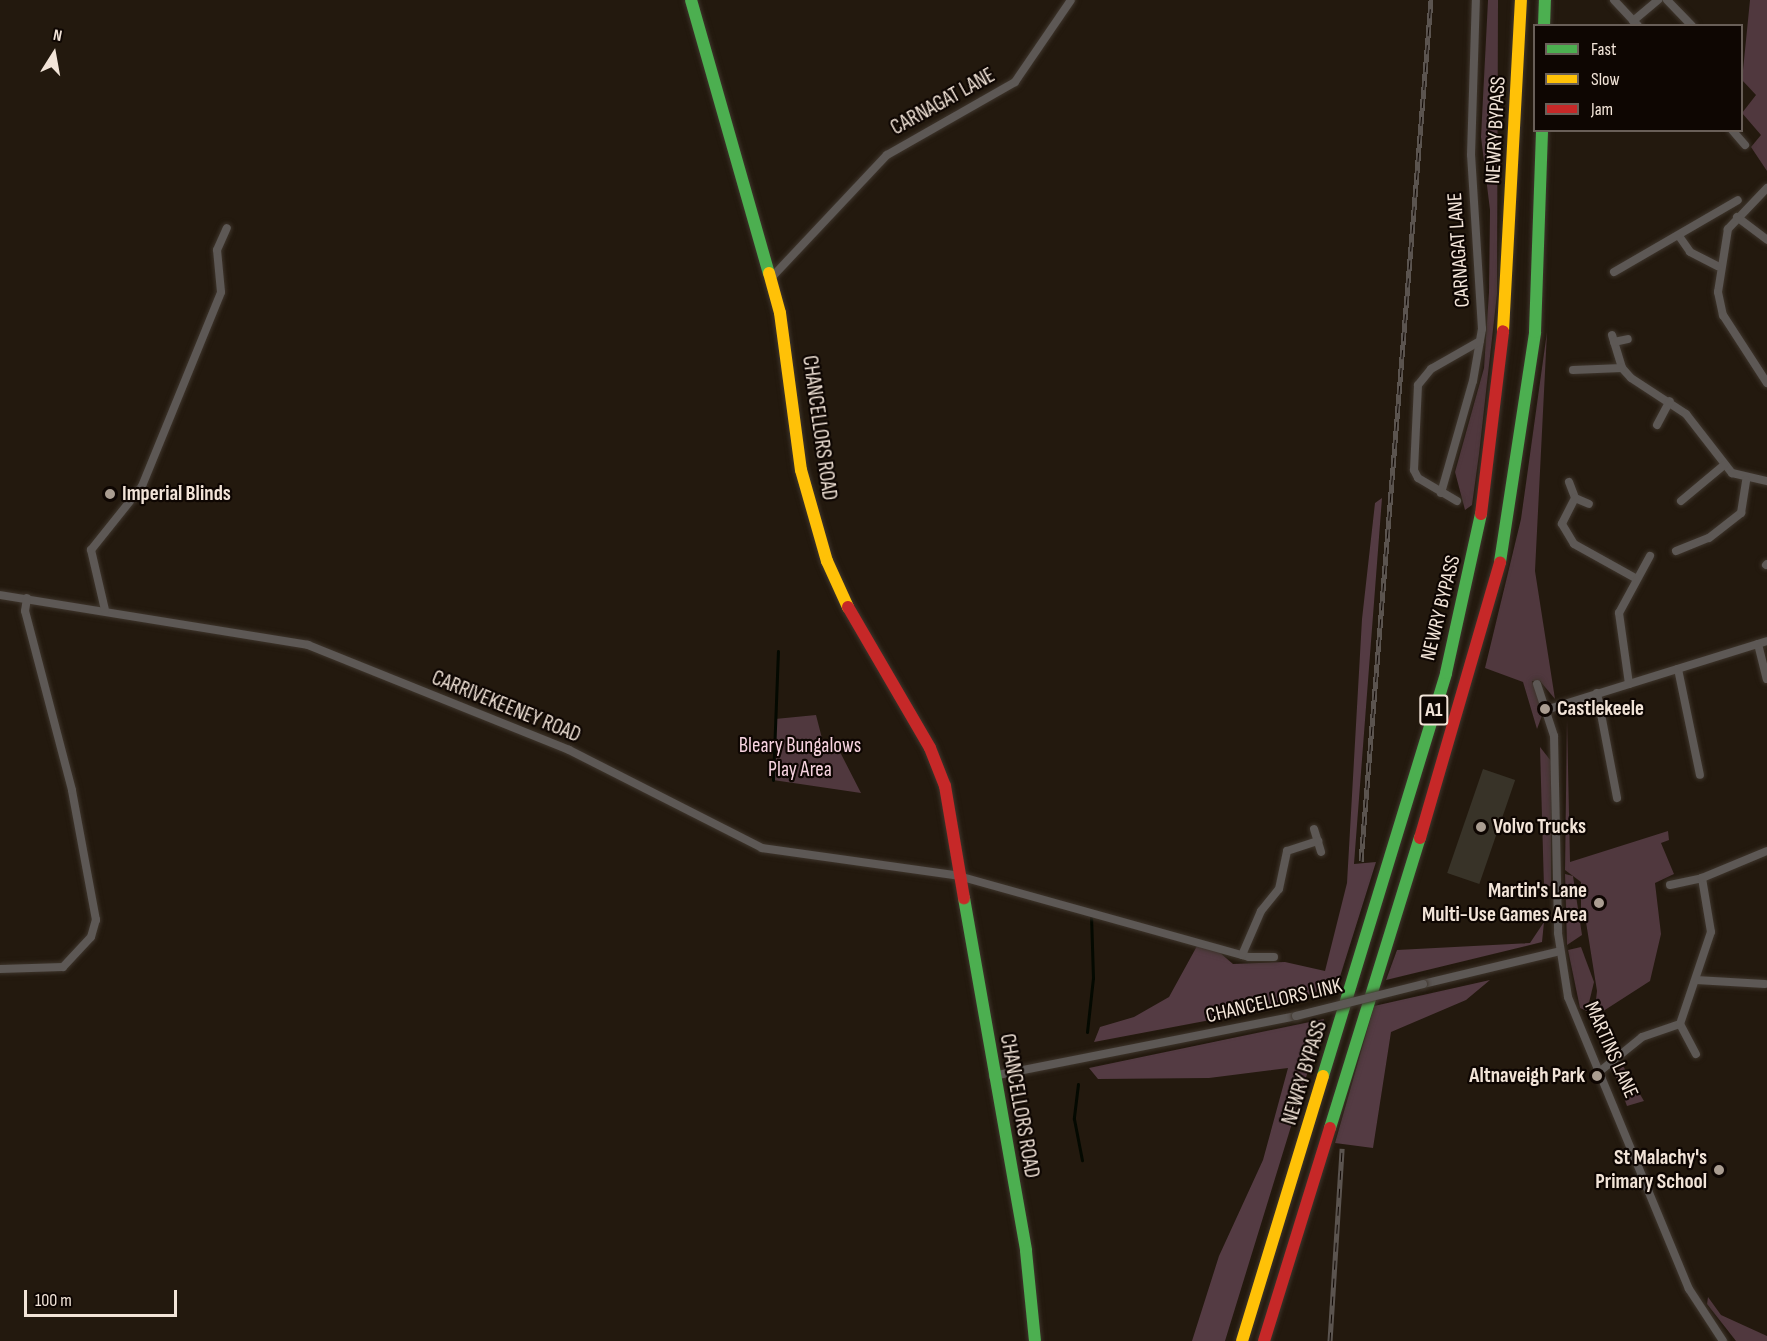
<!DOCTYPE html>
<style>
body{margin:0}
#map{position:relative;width:1767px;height:1341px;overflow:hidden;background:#23190e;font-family:"Sofia Sans Condensed",sans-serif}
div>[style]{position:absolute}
.green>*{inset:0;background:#50383e}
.forest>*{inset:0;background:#543b43}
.stream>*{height:3px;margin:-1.5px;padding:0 1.5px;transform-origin:1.5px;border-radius:1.5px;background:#040901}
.building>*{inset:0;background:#383328;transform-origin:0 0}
.roads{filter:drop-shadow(0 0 2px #3e352c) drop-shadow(0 0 2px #3e352c)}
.street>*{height:8px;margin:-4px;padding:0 4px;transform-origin:4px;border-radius:4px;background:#5d5855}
.fast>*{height:12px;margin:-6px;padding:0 6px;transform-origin:6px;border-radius:6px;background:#4caf50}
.slow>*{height:12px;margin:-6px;padding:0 6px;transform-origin:6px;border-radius:6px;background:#ffc107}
.jam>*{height:12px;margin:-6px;padding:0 6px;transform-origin:6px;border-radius:6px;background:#c62828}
.rail>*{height:5px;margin-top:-2.5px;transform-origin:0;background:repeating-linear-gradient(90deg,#0e0602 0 9px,#5b544f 0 18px);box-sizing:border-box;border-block:2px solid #5b544f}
.bridges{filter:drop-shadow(0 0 2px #3e352c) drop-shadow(0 0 2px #3e352c)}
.street-bridge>*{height:8px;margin:-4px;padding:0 4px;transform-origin:4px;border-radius:4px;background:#5d5855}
.dots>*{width:16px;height:16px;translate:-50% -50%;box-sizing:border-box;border:3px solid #0e0602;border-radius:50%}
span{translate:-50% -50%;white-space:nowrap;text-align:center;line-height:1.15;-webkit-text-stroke:4.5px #0e0602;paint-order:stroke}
.shield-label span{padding:2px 4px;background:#0e0602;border:2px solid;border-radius:4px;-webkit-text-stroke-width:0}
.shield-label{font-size:20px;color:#f2e4d8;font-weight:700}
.street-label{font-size:21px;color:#f2e4d8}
.poi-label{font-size:21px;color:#f2e4d8;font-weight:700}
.left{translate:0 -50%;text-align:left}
.right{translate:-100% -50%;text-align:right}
.park-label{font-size:21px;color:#f8d4e1}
.legend{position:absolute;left:1533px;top:24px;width:210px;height:108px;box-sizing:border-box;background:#0e0602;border:2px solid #695f58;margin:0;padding:8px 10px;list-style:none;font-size:18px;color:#f2e4d8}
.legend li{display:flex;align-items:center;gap:12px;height:30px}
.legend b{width:30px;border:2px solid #695f58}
.north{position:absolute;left:24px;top:24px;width:60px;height:60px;-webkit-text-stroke:4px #0e0602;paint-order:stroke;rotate:11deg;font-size:16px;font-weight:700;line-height:24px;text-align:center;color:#f2e4d8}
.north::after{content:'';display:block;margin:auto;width:21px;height:27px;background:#f2e4d8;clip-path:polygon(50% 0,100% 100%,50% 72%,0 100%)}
.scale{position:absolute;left:24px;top:1290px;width:153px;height:27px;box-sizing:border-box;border:3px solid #f2e4d8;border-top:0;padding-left:8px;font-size:18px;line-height:21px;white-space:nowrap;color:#f2e4d8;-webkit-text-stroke:4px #0e0602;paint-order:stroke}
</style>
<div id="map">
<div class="green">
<div style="clip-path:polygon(1488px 0,1498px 0,1497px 294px,1479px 454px,1472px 505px,1465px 510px,1455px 472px,1484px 368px,1489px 292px,1490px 210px,1481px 137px)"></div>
<div style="clip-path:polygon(1750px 0,1767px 0,1767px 171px,1751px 147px,1761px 135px,1742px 113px,1756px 95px,1742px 80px)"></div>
<div style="clip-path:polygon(1547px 332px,1535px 571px,1555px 699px,1540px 681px,1532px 681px,1543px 713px,1537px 729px,1523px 682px,1485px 668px,1521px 519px)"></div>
<div style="clip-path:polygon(816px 715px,825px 750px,839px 750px,861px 793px,773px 780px,775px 719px)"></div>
<div style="clip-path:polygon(1567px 719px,1570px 862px,1668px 831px,1669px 840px,1661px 843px,1674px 874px,1655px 883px,1661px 934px,1650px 981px,1594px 1017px,1597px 991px,1586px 922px,1581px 916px,1581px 882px,1565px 870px)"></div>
<div style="clip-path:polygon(1540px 747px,1551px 761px,1551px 886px,1544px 887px)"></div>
<div style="clip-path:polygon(1565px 874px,1573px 876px,1582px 935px,1567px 945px)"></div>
<div style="clip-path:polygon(1581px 947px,1594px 982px,1587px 1011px,1580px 1008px,1568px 950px)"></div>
<div style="clip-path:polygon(1623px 1066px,1644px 1101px,1627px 1106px,1615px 1074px)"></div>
<div style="clip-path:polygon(1708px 1297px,1721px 1315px,1767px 1336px,1767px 1341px,1736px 1341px,1707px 1304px)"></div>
</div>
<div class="forest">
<div style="clip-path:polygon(1382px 498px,1354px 864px,1376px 862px,1338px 983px,1279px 1007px,1094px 1042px,1100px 1027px,1134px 1017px,1169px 997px,1197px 946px,1219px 952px,1233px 964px,1285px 962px,1325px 971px,1347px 883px,1362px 619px,1375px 503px)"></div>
<div style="clip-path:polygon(1544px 922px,1542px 942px,1386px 980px,1397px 950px,1530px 943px)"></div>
<div style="clip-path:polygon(1490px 980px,1466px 1000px,1391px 1032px,1373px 1148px,1335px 1143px,1374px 1006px)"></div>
<div style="clip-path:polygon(1324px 1019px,1225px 1341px,1192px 1341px,1219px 1256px,1263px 1160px,1288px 1068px,1209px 1078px,1098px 1079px,1089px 1068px)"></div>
</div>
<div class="stream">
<div style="left:773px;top:780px;width:129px;rotate:-87.8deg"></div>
<div style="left:1087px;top:1032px;width:54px;rotate:-83.7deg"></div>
<div style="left:1093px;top:978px;width:64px;rotate:-91.8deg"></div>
<div style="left:1078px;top:1084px;width:35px;rotate:97deg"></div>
<div style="left:1074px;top:1119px;width:42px;rotate:79deg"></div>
</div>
<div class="building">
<div style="left:1483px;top:769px;width:34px;height:110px;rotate:19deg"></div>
</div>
<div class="roads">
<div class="street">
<div style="left:1614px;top:0;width:35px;rotate:47deg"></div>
<div style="left:1667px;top:0;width:36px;rotate:46deg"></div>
<div style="left:1633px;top:21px;width:33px;rotate:-40deg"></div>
<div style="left:1732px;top:130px;width:20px;rotate:49deg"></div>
<div style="left:1767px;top:188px;width:57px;rotate:133.6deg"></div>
<div style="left:1728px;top:229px;width:64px;rotate:99deg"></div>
<div style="left:1718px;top:292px;width:24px;rotate:78deg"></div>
<div style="left:1723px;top:315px;width:81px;rotate:57.1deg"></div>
<div style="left:1737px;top:217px;width:38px;rotate:37deg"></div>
<div style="left:1679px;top:236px;width:19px;rotate:55deg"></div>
<div style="left:1690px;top:252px;width:31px;rotate:27deg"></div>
<div style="left:1614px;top:272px;width:143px;rotate:-30.1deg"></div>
<div style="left:771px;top:278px;width:169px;rotate:-46.7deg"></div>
<div style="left:887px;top:155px;width:147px;rotate:-29.7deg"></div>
<div style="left:1015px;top:82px;width:99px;rotate:-55.7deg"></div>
<div style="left:1612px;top:335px;width:34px;rotate:73deg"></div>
<div style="left:1622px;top:368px;width:13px;rotate:48deg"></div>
<div style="left:1631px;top:378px;width:66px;rotate:33.2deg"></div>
<div style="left:1686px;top:414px;width:75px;rotate:52.1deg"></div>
<div style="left:1732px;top:473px;width:36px;rotate:13deg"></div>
<div style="left:1614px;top:342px;width:14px;rotate:-12deg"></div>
<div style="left:1573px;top:370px;width:49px;rotate:-2.3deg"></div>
<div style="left:1657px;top:425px;width:27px;rotate:-62deg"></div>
<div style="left:1569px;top:482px;width:17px;rotate:69deg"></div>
<div style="left:1575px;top:498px;width:15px;rotate:23deg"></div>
<div style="left:1441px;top:493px;width:116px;rotate:-74.1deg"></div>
<div style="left:1473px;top:381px;width:53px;rotate:-80.2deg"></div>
<div style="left:1482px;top:329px;width:174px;rotate:-93.6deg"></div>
<div style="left:1471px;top:155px;width:155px;rotate:-88.2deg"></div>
<div style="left:1575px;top:498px;width:29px;rotate:117deg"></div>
<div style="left:1562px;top:524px;width:23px;rotate:59deg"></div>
<div style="left:1574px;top:544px;width:70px;rotate:29.1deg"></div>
<div style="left:1457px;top:501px;width:45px;rotate:-149.5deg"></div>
<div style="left:1418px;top:478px;width:9px;rotate:-117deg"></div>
<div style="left:1414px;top:470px;width:85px;rotate:-87.3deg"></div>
<div style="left:1418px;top:385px;width:21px;rotate:-51deg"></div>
<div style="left:1431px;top:369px;width:56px;rotate:-29.7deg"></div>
<div style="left:1681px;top:501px;width:56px;rotate:-39.9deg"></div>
<div style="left:1676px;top:551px;width:35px;rotate:-22deg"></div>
<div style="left:1709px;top:538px;width:41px;rotate:-38deg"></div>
<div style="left:1741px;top:513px;width:33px;rotate:-81deg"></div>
<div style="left:1766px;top:565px;width:1px;rotate:-45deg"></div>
<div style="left:0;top:595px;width:312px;rotate:9.2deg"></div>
<div style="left:308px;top:645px;width:281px;rotate:21.9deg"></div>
<div style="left:569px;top:750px;width:216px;rotate:26.9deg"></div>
<div style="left:762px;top:848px;width:195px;rotate:8deg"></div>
<div style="left:955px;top:875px;width:305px;rotate:15.6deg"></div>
<div style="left:1249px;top:957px;width:25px"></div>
<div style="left:105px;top:610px;width:62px;rotate:-103.1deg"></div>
<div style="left:91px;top:550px;width:82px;rotate:-51.4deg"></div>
<div style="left:142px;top:486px;width:209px;rotate:-67.8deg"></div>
<div style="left:221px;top:292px;width:42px;rotate:-95.4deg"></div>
<div style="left:217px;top:250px;width:24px;rotate:-66deg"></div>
<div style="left:1758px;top:644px;width:36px;rotate:76deg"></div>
<div style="left:1678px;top:669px;width:108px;rotate:78.3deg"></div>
<div style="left:1537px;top:684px;width:55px;rotate:71.9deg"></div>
<div style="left:1554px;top:736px;width:197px;rotate:88.8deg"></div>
<div style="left:1558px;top:933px;width:65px;rotate:81.1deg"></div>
<div style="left:1568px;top:997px;width:316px;rotate:67.5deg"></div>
<div style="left:1689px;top:1289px;width:62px;rotate:56.8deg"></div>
<div style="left:1629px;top:684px;width:72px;rotate:-98deg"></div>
<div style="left:1619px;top:613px;width:65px;rotate:-61.5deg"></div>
<div style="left:1597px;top:693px;width:107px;rotate:79.2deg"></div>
<div style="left:1549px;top:709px;width:228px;rotate:-17.3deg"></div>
<div style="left:1314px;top:829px;width:24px;rotate:73deg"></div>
<div style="left:1670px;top:885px;width:33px;rotate:-12deg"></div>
<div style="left:1242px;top:955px;width:48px;rotate:-66.6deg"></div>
<div style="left:1261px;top:911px;width:28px;rotate:-51deg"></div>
<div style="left:1279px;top:889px;width:39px;rotate:-78deg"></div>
<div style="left:1287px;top:851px;width:33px;rotate:-18deg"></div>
<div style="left:0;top:969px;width:63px;rotate:-1.8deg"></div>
<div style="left:63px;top:967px;width:41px;rotate:-47deg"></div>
<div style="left:91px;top:937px;width:18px;rotate:-74deg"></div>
<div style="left:96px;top:920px;width:132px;rotate:-100.5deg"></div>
<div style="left:72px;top:790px;width:185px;rotate:-104.7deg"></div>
<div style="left:25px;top:611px;width:13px;rotate:-81deg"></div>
<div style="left:1696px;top:980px;width:69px;rotate:3.3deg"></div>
<div style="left:1423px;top:984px;width:141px;rotate:-13.5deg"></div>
<div style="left:1680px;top:1024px;width:34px;rotate:62deg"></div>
<div style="left:1599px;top:1072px;width:55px;rotate:-39.1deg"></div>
<div style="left:1642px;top:1037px;width:40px;rotate:-18.9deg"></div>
<div style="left:1680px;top:1024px;width:97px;rotate:-71.4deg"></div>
<div style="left:1711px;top:932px;width:55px;rotate:-99.5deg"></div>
<div style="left:1702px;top:878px;width:70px;rotate:-22.6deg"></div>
<div style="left:993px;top:1076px;width:309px;rotate:-11.2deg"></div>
</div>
<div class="fast">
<div style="left:691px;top:0;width:284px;rotate:74.1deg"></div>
<div style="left:1544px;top:26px;width:26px;rotate:-88deg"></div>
<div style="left:1500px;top:562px;width:233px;rotate:-81.3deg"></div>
<div style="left:1535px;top:332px;width:202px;rotate:-88deg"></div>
<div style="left:964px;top:898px;width:358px;rotate:80deg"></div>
<div style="left:1026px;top:1251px;width:90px;rotate:84.3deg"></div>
<div style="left:1323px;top:1076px;width:421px;rotate:-73deg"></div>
<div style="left:1446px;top:673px;width:163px;rotate:-77.6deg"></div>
<div style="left:1330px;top:1128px;width:304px;rotate:-72.8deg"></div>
</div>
<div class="slow">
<div style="left:769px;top:273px;width:41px;rotate:74.6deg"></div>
<div style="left:780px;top:313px;width:158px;rotate:82.4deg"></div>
<div style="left:801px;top:470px;width:95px;rotate:74.1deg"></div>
<div style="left:827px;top:561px;width:51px;rotate:65.5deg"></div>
<div style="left:1503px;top:331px;width:331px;rotate:-86.9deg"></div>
<div style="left:1242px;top:1341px;width:277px;rotate:-73deg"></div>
</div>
<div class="jam">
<div style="left:1481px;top:514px;width:184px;rotate:-83.1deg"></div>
<div style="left:848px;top:607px;width:163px;rotate:59.8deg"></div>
<div style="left:930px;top:748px;width:41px;rotate:68.5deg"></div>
<div style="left:945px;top:786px;width:114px;rotate:80.4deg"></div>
<div style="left:1420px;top:838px;width:287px;rotate:-73.8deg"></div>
<div style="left:1264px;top:1341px;width:223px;rotate:-72.8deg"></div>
</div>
</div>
<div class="rail">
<div style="left:1361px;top:861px;width:864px;rotate:-85.35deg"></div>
<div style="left:1330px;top:1341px;width:193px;rotate:-86.4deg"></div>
</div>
<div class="bridges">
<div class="street-bridge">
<div style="left:1296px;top:1016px;width:131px;rotate:-14.1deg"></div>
</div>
</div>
<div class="dots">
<div style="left:110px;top:494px;background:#aa9d91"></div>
<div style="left:1545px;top:709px;background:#aa9d91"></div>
<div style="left:1481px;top:827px;background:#aa9d91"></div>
<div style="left:1599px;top:903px;background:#aa9d91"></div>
<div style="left:1597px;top:1076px;background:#aa9d91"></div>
<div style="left:1719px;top:1170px;background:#aa9d91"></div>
</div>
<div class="shield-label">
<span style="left:1434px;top:710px">A1</span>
</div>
<div class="street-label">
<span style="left:943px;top:102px;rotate:-29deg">CARNAGAT LANE</span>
<span style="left:1496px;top:130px;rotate:-87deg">NEWRY BYPASS</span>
<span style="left:1459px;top:250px;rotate:-94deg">CARNAGAT LANE</span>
<span style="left:819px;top:428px;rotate:82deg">CHANCELLORS ROAD</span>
<span style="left:1441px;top:608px;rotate:-76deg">NEWRY BYPASS</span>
<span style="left:506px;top:707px;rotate:22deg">CARRIVEKEENEY ROAD</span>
<span style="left:1274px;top:1001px;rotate:-13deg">CHANCELLORS LINK</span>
<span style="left:1611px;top:1050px;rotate:66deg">MARTINS LANE</span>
<span style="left:1305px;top:1073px;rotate:-73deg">NEWRY BYPASS</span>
<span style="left:1019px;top:1106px;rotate:80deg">CHANCELLORS ROAD</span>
</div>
<div class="poi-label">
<span class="left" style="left:122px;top:494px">Imperial Blinds</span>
<span class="left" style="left:1557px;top:709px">Castlekeele</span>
<span class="left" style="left:1493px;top:827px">Volvo Trucks</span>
<span class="right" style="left:1587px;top:903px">Martin's Lane<br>Multi-Use Games Area</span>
<span class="right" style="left:1585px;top:1076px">Altnaveigh Park</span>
<span class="right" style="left:1707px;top:1170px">St Malachy's<br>Primary School</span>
</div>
<div class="park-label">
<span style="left:800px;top:758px">Bleary Bungalows<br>Play Area</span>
</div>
<ul class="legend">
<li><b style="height:8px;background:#4caf50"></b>Fast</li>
<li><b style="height:8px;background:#ffc107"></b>Slow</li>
<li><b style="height:8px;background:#c62828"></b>Jam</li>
</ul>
<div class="north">N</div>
<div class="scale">100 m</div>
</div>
